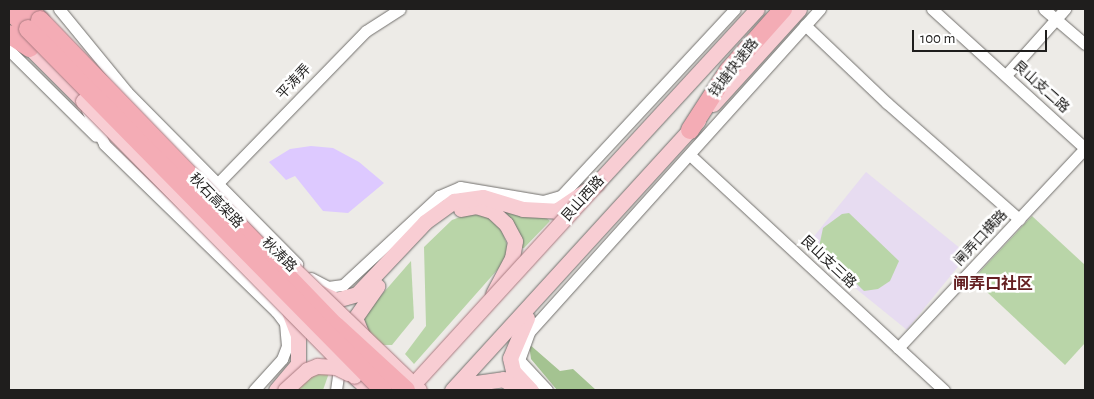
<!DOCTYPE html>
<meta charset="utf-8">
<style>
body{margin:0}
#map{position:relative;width:1094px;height:399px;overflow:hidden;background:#edebe7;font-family:"Alegreya Sans","Noto Sans SC",sans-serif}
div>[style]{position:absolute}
.education>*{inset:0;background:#e7dcf1;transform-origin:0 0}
.green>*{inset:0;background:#b9d5a8}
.forest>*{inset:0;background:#a4c391}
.building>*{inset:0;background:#ddc9ff}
.roads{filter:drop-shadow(0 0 1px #716f6c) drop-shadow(0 0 1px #716f6c)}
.minor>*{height:11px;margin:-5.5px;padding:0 5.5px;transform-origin:5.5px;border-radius:5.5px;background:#fff}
.major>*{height:15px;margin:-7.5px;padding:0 7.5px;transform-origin:7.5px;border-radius:7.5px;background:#f8cdd3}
.highway>*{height:18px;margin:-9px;padding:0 9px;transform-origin:9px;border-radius:9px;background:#f4acb5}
.bridges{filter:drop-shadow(0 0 1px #a97a80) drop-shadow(0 0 1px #a97a80)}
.major-bridge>*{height:15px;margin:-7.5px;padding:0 7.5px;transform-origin:7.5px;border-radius:7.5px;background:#f8cdd3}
.highway-bridge>*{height:18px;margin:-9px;padding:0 9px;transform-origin:9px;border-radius:9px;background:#f4acb5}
span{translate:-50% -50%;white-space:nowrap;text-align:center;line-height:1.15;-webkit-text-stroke:5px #fff;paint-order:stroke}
.street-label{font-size:14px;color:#1f1e1d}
.quarter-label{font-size:16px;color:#652022;font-weight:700}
.frame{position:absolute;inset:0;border:10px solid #1f1e1d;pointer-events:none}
.scale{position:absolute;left:912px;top:30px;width:135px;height:22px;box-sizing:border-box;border:2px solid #1f1e1d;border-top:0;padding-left:6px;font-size:15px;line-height:18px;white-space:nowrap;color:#1f1e1d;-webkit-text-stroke:4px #fff;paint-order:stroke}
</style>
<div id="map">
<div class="education">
<div style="left:866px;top:172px;width:131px;height:97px;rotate:39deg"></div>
</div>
<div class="green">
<div style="clip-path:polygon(510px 210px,545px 217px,550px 221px,524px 248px,519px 248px,513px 221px,506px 213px)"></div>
<div style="clip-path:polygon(473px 212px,491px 219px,502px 230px,507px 245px,506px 260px,414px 364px,405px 354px,426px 326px,424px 247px,452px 220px)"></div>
<div style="clip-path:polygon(849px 213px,899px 261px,890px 281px,878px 289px,864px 291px,819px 247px,823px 228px,842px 214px)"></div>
<div style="clip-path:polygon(1032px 216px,1085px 265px,1085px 343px,1065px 365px,973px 279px)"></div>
<div style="clip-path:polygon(411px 261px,414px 318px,392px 345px,380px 345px,363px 330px,364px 315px)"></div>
<div style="clip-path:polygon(315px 372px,329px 373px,323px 390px,290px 390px)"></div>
</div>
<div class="forest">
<div style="clip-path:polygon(529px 344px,560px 371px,573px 369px,596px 390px,557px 390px,531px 359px)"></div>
</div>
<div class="building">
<div style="clip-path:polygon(311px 146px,333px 148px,359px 162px,384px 183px,348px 213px,323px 211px,295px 176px,286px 180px,269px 162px,290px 149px)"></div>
</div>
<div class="roads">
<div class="minor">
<div style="left:59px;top:9px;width:107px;rotate:50.7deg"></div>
<div style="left:127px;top:92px;width:242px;rotate:45.3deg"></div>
<div style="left:932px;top:9px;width:207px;rotate:42.3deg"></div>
<div style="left:1044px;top:9px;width:54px;rotate:40.5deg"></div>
<div style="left:805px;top:25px;width:113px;rotate:43.6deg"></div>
<div style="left:887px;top:103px;width:176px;rotate:41.3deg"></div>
<div style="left:9px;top:50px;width:122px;rotate:44.7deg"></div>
<div style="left:1006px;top:75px;width:89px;rotate:-48.2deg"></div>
<div style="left:87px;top:110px;width:38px;rotate:63deg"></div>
<div style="left:104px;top:144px;width:240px;rotate:44.2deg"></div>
<div style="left:276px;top:311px;width:17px;rotate:-21deg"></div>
<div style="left:691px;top:156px;width:345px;rotate:42.8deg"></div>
<div style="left:218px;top:183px;width:212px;rotate:-45.8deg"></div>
<div style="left:366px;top:31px;width:40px;rotate:-32.9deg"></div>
<div style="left:311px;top:278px;width:19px;rotate:28deg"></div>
<div style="left:328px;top:287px;width:15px;rotate:-8deg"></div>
<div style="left:343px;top:285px;width:131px;rotate:-42.8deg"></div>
<div style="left:439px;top:196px;width:23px;rotate:-23deg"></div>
<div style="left:460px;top:187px;width:84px;rotate:9.6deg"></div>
<div style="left:543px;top:201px;width:19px;rotate:-16deg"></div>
<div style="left:561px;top:196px;width:255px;rotate:-47.1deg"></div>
<div style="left:898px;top:348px;width:274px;rotate:-46.9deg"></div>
<div style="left:254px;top:390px;width:42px;rotate:-47.9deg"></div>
<div style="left:282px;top:359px;width:14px;rotate:-69deg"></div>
<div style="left:287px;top:346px;width:23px;rotate:-95deg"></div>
<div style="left:285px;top:323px;width:15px;rotate:-127deg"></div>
<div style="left:336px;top:390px;width:15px;rotate:-82deg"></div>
<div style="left:338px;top:375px;width:12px;rotate:-55deg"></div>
<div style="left:547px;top:390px;width:41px;rotate:-133deg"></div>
<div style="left:519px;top:360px;width:30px;rotate:-70deg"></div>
<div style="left:529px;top:332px;width:435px;rotate:-48deg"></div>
</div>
<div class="major">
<div style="left:22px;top:40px;width:86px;rotate:45deg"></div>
<div style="left:713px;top:104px;width:128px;rotate:-47.8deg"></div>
<div style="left:461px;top:209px;width:15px;rotate:-11deg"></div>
<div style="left:476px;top:206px;width:17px;rotate:17deg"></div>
<div style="left:492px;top:211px;width:19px;rotate:43deg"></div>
<div style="left:506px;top:224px;width:19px;rotate:62deg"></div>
<div style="left:515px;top:241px;width:17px;rotate:100deg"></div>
<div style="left:512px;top:258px;width:40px;rotate:118deg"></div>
<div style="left:319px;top:292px;width:19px;rotate:25deg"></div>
<div style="left:336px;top:300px;width:22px;rotate:-16deg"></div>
<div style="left:357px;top:294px;width:99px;rotate:-46.6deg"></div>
<div style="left:425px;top:222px;width:36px;rotate:-36deg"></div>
<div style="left:454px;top:201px;width:29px;rotate:-8deg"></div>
<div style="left:483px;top:197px;width:42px;rotate:16.7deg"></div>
<div style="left:523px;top:209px;width:33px;rotate:3deg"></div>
<div style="left:556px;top:211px;width:50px;rotate:-34.3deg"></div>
<div style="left:597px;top:183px;width:236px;rotate:-47.4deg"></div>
<div style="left:527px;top:318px;width:43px;rotate:113deg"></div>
<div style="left:510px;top:358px;width:13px;rotate:77deg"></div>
<div style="left:513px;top:371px;width:26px;rotate:47deg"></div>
<div style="left:362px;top:335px;width:18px;rotate:-112deg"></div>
<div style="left:355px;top:318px;width:39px;rotate:-55deg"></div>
<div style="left:354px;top:376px;width:21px;rotate:43deg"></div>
<div style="left:276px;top:390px;width:34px;rotate:-50deg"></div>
<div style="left:298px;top:364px;width:29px;rotate:-90deg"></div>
<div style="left:298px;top:335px;width:28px;rotate:-111deg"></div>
<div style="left:452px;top:390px;width:365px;rotate:-47.6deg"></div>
<div style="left:465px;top:390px;width:13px;rotate:-32deg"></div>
<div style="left:476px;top:383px;width:27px;rotate:-8deg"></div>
<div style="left:503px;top:379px;width:20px;rotate:33deg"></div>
</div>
<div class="highway">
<div style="left:29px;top:9px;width:16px;rotate:45deg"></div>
<div style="left:9px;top:10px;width:27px;rotate:45deg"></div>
<div style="left:9px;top:34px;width:25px;rotate:34deg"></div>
<div style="left:690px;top:130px;width:70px;rotate:-57.2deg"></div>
<div style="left:728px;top:71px;width:83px;rotate:-48.4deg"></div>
</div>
</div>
<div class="bridges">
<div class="major-bridge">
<div style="left:83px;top:101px;width:386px;rotate:45.4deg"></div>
<div style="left:285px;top:261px;width:186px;rotate:43.9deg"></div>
<div style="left:285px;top:390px;width:30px;rotate:-42deg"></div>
<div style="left:307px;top:370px;width:11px;rotate:-22deg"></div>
<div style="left:317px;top:366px;width:19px;rotate:3deg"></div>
<div style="left:336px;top:367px;width:13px;rotate:27deg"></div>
<div style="left:408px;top:390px;width:280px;rotate:-47.6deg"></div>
</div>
<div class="highway-bridge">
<div style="left:40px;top:20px;width:426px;rotate:46deg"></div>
<div style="left:336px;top:326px;width:95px;rotate:42.4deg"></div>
<div style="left:28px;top:29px;width:506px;rotate:45.48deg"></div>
</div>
</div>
<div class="street-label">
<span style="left:734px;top:68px;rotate:-52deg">钱塘快速路</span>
<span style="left:294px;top:82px;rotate:-47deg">平涛弄</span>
<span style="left:1041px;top:87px;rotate:42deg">艮山支二路</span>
<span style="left:583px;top:199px;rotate:-48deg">艮山西路</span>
<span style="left:216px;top:201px;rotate:46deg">秋石高架路</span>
<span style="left:981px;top:238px;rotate:-47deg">闸弄口横路</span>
<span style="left:279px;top:255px;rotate:45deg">秋涛路</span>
<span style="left:828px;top:262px;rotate:43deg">艮山支三路</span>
</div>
<div class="quarter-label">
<span style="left:993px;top:284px">闸弄口社区</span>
</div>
<div class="frame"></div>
<div class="scale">100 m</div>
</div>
